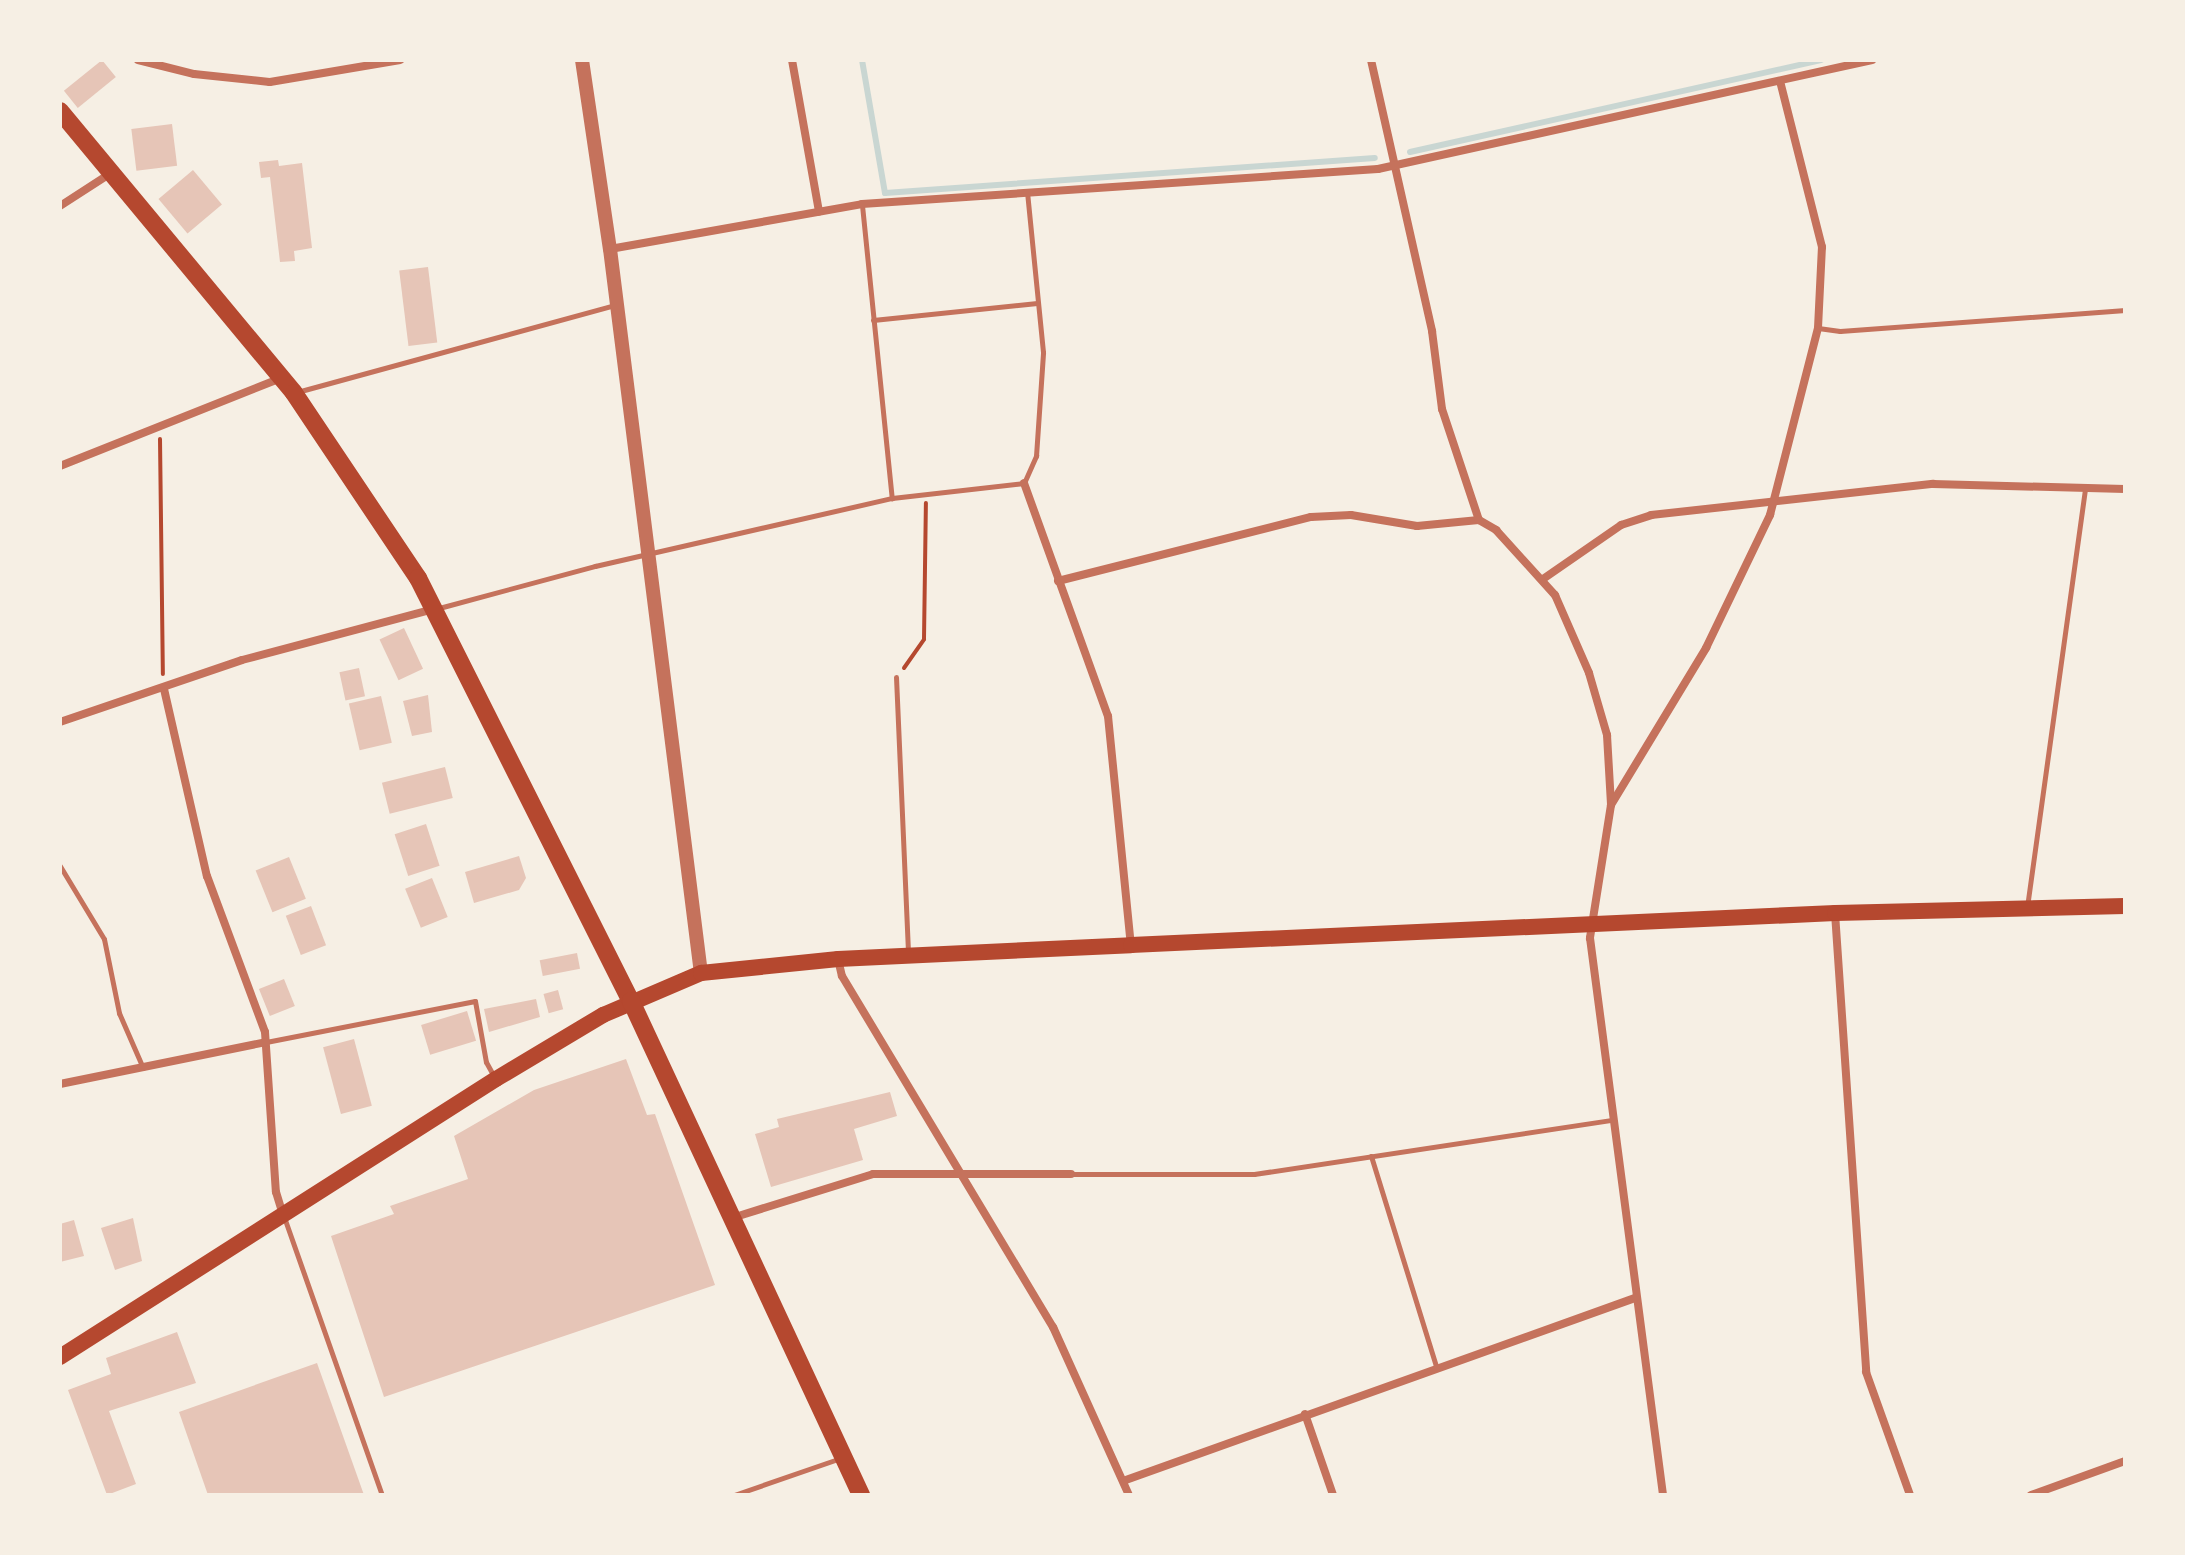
<!DOCTYPE html>
<style>
body{margin:0}
#map{position:relative;width:2185px;height:1555px;overflow:hidden;background:#f6efe4;font-family:Figtree,sans-serif}
div>[style]{position:absolute}
.stream>*{height:6px;margin:-3px;padding:0 3px;transform-origin:3px;border-radius:3px;background:#c9d6d2}
.building>*{inset:0;background:#e6c5b7;transform-origin:0 0}
.path>*{height:4px;margin:-2px;padding:0 2px;transform-origin:2px;border-radius:2px;background:#b5482f}
.service>*{height:5px;margin:-2.5px;padding:0 2.5px;transform-origin:2.5px;border-radius:2.5px;background:#c5725c}
.minor>*{height:8px;margin:-4px;padding:0 4px;transform-origin:4px;border-radius:4px;background:#c5725c}
.tertiary>*{height:14px;margin:-7px;padding:0 7px;transform-origin:7px;border-radius:7px;background:#c5725c}
.secondary>*{height:16px;margin:-8px;padding:0 8px;transform-origin:8px;border-radius:8px;background:#b5482f}
.trunk>*{height:18px;margin:-9px;padding:0 9px;transform-origin:9px;border-radius:9px;background:#b5482f}
span{translate:-50% -50%;white-space:nowrap;text-align:center;line-height:1.15;-webkit-text-stroke:8px #f6efe4;paint-order:stroke}
.frame{position:absolute;inset:0;border:62px solid #f6efe4;pointer-events:none}
</style>
<div id="map">
<div class="stream">
<div style="left:862px;top:60px;width:135px;rotate:80.2deg"></div>
<div style="left:885px;top:193px;width:491px;rotate:-4.1deg"></div>
<div style="left:1410px;top:152px;width:421px;rotate:-12.6deg"></div>
</div>
<div class="building">
<div style="left:102px;top:60px;width:22px;height:49px;rotate:51deg"></div>
<div style="left:172px;top:124px;width:42px;height:41px;rotate:83deg"></div>
<div style="clip-path:polygon(278px 160px,279px 166px,302px 163px,312px 248px,294px 251px,295px 261px,280px 262px,270px 177px,261px 178px,259px 162px)"></div>
<div style="left:193px;top:170px;width:45px;height:45px;rotate:50deg"></div>
<div style="left:428px;top:267px;width:76px;height:29px;rotate:83deg"></div>
<div style="left:404px;top:628px;width:45px;height:27px;rotate:65deg"></div>
<div style="left:359px;top:668px;width:29px;height:20px;rotate:78deg"></div>
<div style="clip-path:polygon(428px 695px,432px 732px,412px 736px,403px 701px)"></div>
<div style="left:381px;top:696px;width:48px;height:33px;rotate:77deg"></div>
<div style="left:445px;top:767px;width:32px;height:65px;rotate:76deg"></div>
<div style="left:426px;top:824px;width:44px;height:33px;rotate:72deg"></div>
<div style="clip-path:polygon(519px 856px,526px 878px,519px 890px,474px 903px,465px 872px)"></div>
<div style="left:289px;top:857px;width:45px;height:36px;rotate:68deg"></div>
<div style="left:432px;top:878px;width:42px;height:29px;rotate:68deg"></div>
<div style="left:311px;top:906px;width:42px;height:27px;rotate:69deg"></div>
<div style="left:577px;top:953px;width:16px;height:38px;rotate:79deg"></div>
<div style="left:284px;top:979px;width:29px;height:27px;rotate:68deg"></div>
<div style="left:558px;top:990px;width:20px;height:15px;rotate:75deg"></div>
<div style="clip-path:polygon(536px 999px,540px 1017px,489px 1032px,484px 1009px)"></div>
<div style="left:467px;top:1011px;width:31px;height:48px;rotate:73deg"></div>
<div style="left:354px;top:1039px;width:69px;height:32px;rotate:75deg"></div>
<div style="clip-path:polygon(626px 1059px,647px 1115px,655px 1114px,715px 1285px,384px 1397px,331px 1236px,394px 1214px,390px 1206px,468px 1179px,454px 1136px,534px 1090px)"></div>
<div style="clip-path:polygon(890px 1092px,897px 1116px,854px 1129px,863px 1160px,771px 1187px,755px 1134px,779px 1127px,777px 1119px)"></div>
<div style="clip-path:polygon(133px 1218px,142px 1261px,115px 1270px,101px 1228px)"></div>
<div style="clip-path:polygon(74px 1220px,84px 1256px,60px 1262px,60px 1224px)"></div>
<div style="clip-path:polygon(177px 1332px,196px 1383px,109px 1411px,136px 1484px,107px 1495px,68px 1390px,111px 1374px,106px 1358px)"></div>
<div style="clip-path:polygon(317px 1363px,364px 1495px,208px 1495px,179px 1412px)"></div>
</div>
<div class="path">
<div style="left:160px;top:439px;width:235px;rotate:89.3deg"></div>
<div style="left:904px;top:668px;width:35px;rotate:-55deg"></div>
<div style="left:924px;top:639px;width:136px;rotate:-89.2deg"></div>
</div>
<div class="service">
<div style="left:862px;top:205px;width:295px;rotate:84.2deg"></div>
<div style="left:873px;top:320px;width:165px;rotate:-5.9deg"></div>
<div style="left:1818px;top:328px;width:22px;rotate:8deg"></div>
<div style="left:1840px;top:331px;width:286px;rotate:-4.2deg"></div>
<div style="left:297px;top:392px;width:330px;rotate:-15.3deg"></div>
<div style="left:439px;top:608px;width:162px;rotate:-15.1deg"></div>
<div style="left:595px;top:566px;width:305px;rotate:-12.9deg"></div>
<div style="left:892px;top:498px;width:133px;rotate:-6.5deg"></div>
<div style="left:1024px;top:483px;width:30px;rotate:-66deg"></div>
<div style="left:1036px;top:456px;width:104px;rotate:-86.1deg"></div>
<div style="left:1043px;top:352px;width:160px;rotate:-95.7deg"></div>
<div style="left:896px;top:677px;width:275px;rotate:87.5deg"></div>
<div style="left:60px;top:866px;width:85px;rotate:58.9deg"></div>
<div style="left:104px;top:939px;width:76px;rotate:78.5deg"></div>
<div style="left:119px;top:1013px;width:60px;rotate:66.4deg"></div>
<div style="left:2027px;top:907px;width:423px;rotate:-82.1deg"></div>
<div style="left:266px;top:1042px;width:213px;rotate:-11.1deg"></div>
<div style="left:475px;top:1001px;width:62px;rotate:79.8deg"></div>
<div style="left:486px;top:1062px;width:18px;rotate:61deg"></div>
<div style="left:1371px;top:1156px;width:220px;rotate:72.8deg"></div>
<div style="left:1071px;top:1174px;width:183px"></div>
<div style="left:1254px;top:1174px;width:362px;rotate:-8.6deg"></div>
<div style="left:284px;top:1217px;width:295px;rotate:70.6deg"></div>
<div style="left:734px;top:1495px;width:110px;rotate:-19.1deg"></div>
</div>
<div class="minor">
<div style="left:138px;top:60px;width:58px;rotate:14deg"></div>
<div style="left:194px;top:74px;width:76px;rotate:6deg"></div>
<div style="left:270px;top:82px;width:132px;rotate:-9.6deg"></div>
<div style="left:792px;top:60px;width:154px;rotate:79.9deg"></div>
<div style="left:1371px;top:60px;width:278px;rotate:77.3deg"></div>
<div style="left:1432px;top:331px;width:79px;rotate:82.7deg"></div>
<div style="left:1442px;top:409px;width:117px;rotate:71.6deg"></div>
<div style="left:60px;top:206px;width:61px;rotate:-32.9deg"></div>
<div style="left:610px;top:249px;width:256px;rotate:-10.1deg"></div>
<div style="left:862px;top:204px;width:517px;rotate:-3.88deg"></div>
<div style="left:1378px;top:169px;width:506px;rotate:-12.44deg"></div>
<div style="left:60px;top:466px;width:238px;rotate:-21.7deg"></div>
<div style="left:1024px;top:483px;width:248px;rotate:70.2deg"></div>
<div style="left:1108px;top:716px;width:230px;rotate:84.3deg"></div>
<div style="left:1543px;top:579px;width:95px;rotate:-34.7deg"></div>
<div style="left:1621px;top:525px;width:32px;rotate:-18deg"></div>
<div style="left:1651px;top:515px;width:284px;rotate:-6.3deg"></div>
<div style="left:1933px;top:484px;width:192px;rotate:1.5deg"></div>
<div style="left:1058px;top:581px;width:261px;rotate:-14.2deg"></div>
<div style="left:1311px;top:517px;width:40px;rotate:-2.9deg"></div>
<div style="left:1351px;top:515px;width:67px;rotate:9.5deg"></div>
<div style="left:1417px;top:526px;width:62px;rotate:-5.5deg"></div>
<div style="left:1479px;top:520px;width:20px;rotate:30deg"></div>
<div style="left:1496px;top:530px;width:88px;rotate:47.8deg"></div>
<div style="left:1555px;top:595px;width:85px;rotate:66.4deg"></div>
<div style="left:1589px;top:673px;width:65px;rotate:73.8deg"></div>
<div style="left:1607px;top:735px;width:70px;rotate:86.7deg"></div>
<div style="left:1611px;top:805px;width:135px;rotate:99deg"></div>
<div style="left:1590px;top:938px;width:562px;rotate:82.53deg"></div>
<div style="left:164px;top:689px;width:192px;rotate:77.1deg"></div>
<div style="left:207px;top:876px;width:166px;rotate:69.6deg"></div>
<div style="left:265px;top:1032px;width:160px;rotate:86.1deg"></div>
<div style="left:276px;top:1192px;width:24px;rotate:73deg"></div>
<div style="left:60px;top:722px;width:192px;rotate:-18.8deg"></div>
<div style="left:242px;top:660px;width:199px;rotate:-14.9deg"></div>
<div style="left:1611px;top:805px;width:184px;rotate:-58.8deg"></div>
<div style="left:1706px;top:648px;width:148px;rotate:-64.3deg"></div>
<div style="left:1770px;top:515px;width:193px;rotate:-75.6deg"></div>
<div style="left:1818px;top:328px;width:81px;rotate:-87.2deg"></div>
<div style="left:1822px;top:247px;width:171px;rotate:-104.2deg"></div>
<div style="left:1835px;top:913px;width:460px;rotate:86.1deg"></div>
<div style="left:1866px;top:1372px;width:131px;rotate:70.3deg"></div>
<div style="left:838px;top:959px;width:17px;rotate:77deg"></div>
<div style="left:842px;top:976px;width:410px;rotate:59deg"></div>
<div style="left:1053px;top:1327px;width:184px;rotate:65.7deg"></div>
<div style="left:60px;top:1084px;width:210px;rotate:-11.5deg"></div>
<div style="left:732px;top:1218px;width:148px;rotate:-17.3deg"></div>
<div style="left:873px;top:1174px;width:198px"></div>
<div style="left:1305px;top:1414px;width:86px;rotate:70.9deg"></div>
<div style="left:1123px;top:1481px;width:544px;rotate:-19.67deg"></div>
<div style="left:2031px;top:1495px;width:100px;rotate:-19.9deg"></div>
</div>
<div class="tertiary">
<div style="left:582px;top:60px;width:191px;rotate:81.6deg"></div>
<div style="left:610px;top:249px;width:730px;rotate:82.84deg"></div>
</div>
<div class="secondary">
<div style="left:60px;top:1357px;width:517px;rotate:-32.52deg"></div>
<div style="left:496px;top:1079px;width:125px;rotate:-30.9deg"></div>
<div style="left:603px;top:1015px;width:107px;rotate:-23.2deg"></div>
<div style="left:701px;top:973px;width:138px;rotate:-5.8deg"></div>
<div style="left:838px;top:959px;width:293px;rotate:-2.7deg"></div>
<div style="left:1131px;top:945px;width:705px;rotate:-2.6deg"></div>
<div style="left:1835px;top:913px;width:290px;rotate:-1.4deg"></div>
</div>
<div class="trunk">
<div style="left:60px;top:111px;width:366px;rotate:50.3deg"></div>
<div style="left:294px;top:393px;width:223px;rotate:56.2deg"></div>
<div style="left:418px;top:578px;width:474px;rotate:63.3deg"></div>
<div style="left:631px;top:1001px;width:545px;rotate:65.03deg"></div>
</div>
<div class="frame"></div>
</div>
